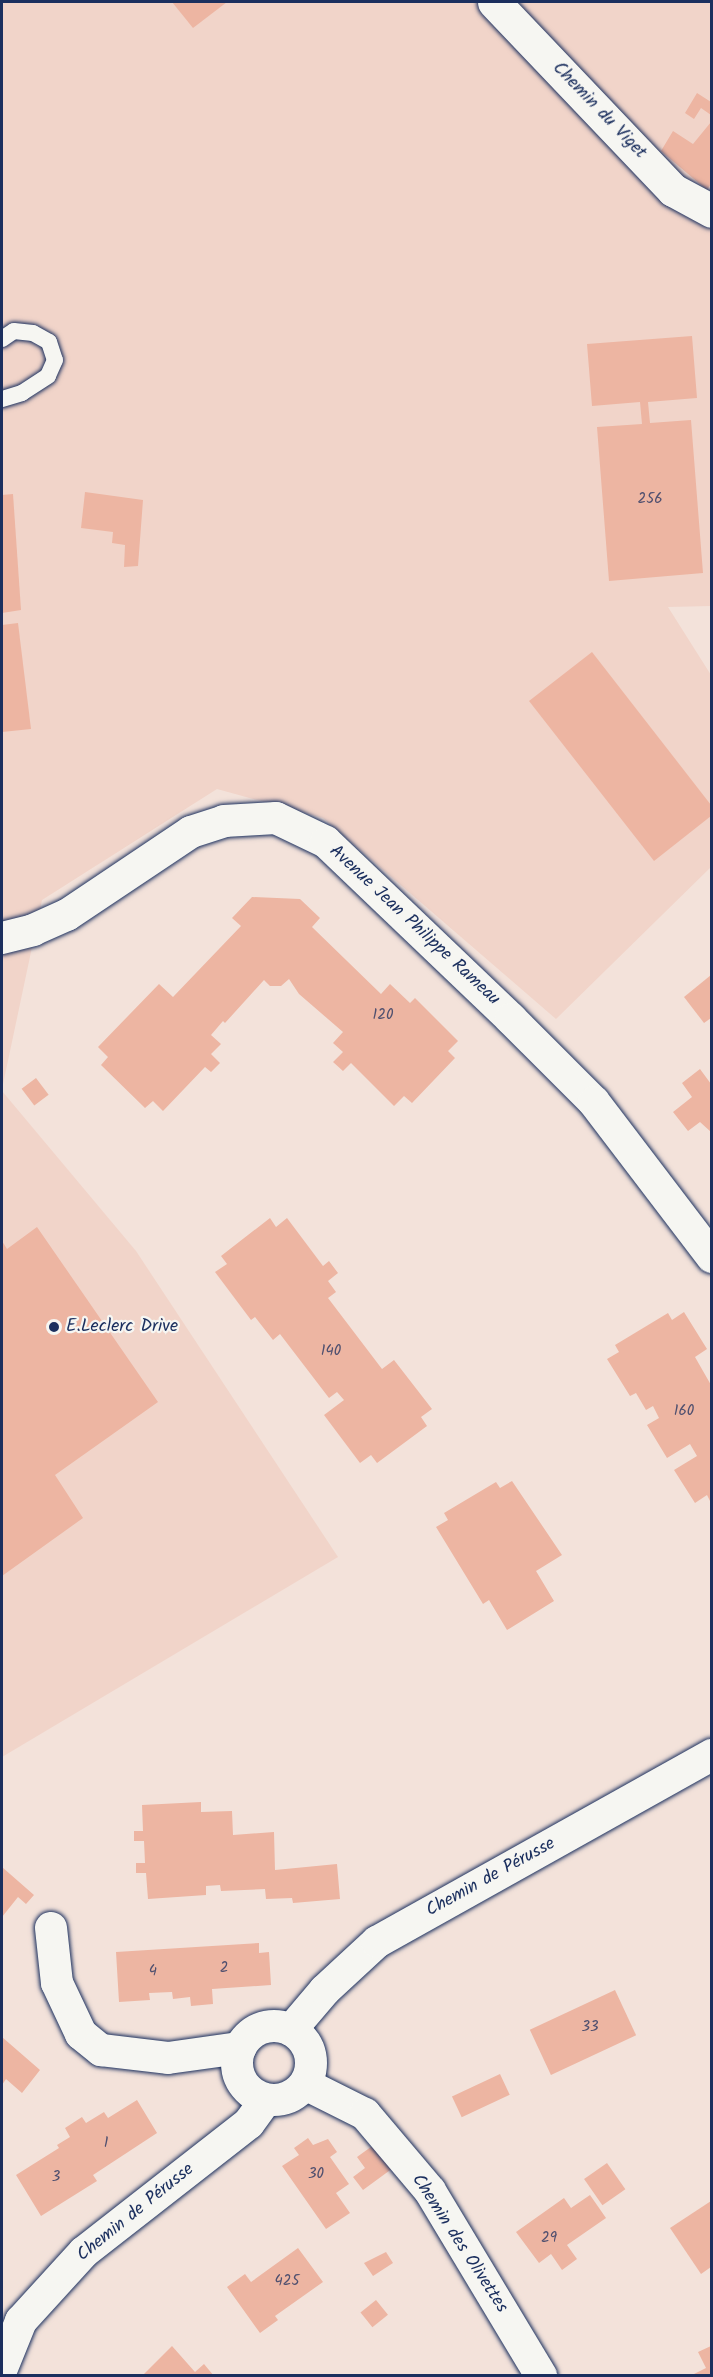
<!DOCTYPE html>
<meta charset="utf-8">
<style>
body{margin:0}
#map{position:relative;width:713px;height:2377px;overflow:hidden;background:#f3e2da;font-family:Kalam,sans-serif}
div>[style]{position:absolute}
.built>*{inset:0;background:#f1d4c9}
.building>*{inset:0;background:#edb5a2;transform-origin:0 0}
.roads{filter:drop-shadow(0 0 2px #1b2f5e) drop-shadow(0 0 2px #1b2f5e)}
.lane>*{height:16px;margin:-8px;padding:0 8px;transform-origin:8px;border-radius:8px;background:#f6f6f2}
.street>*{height:32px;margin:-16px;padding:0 16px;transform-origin:16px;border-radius:16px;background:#f6f6f2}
.street>.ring{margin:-16px;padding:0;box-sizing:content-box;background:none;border:32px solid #f6f6f2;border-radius:50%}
.secondary>*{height:33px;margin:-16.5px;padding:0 16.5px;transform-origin:16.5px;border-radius:16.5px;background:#f6f6f2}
.dots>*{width:16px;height:16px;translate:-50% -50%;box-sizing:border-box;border:3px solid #f6f6f2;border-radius:50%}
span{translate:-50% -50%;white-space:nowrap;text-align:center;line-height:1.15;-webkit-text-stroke:4.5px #f6f6f2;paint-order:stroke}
.number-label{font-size:15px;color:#50506f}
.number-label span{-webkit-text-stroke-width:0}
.street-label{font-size:18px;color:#1b2f5e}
.poi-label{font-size:18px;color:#1b2f5e}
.left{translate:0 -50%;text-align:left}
.frame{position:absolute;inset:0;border:3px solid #1b2f5e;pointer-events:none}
</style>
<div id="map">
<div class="built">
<div style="clip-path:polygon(2px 2px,711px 2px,711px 606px,668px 607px,711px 675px,711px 867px,556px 1019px,323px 818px,217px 789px,42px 900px,2px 1089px)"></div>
<div style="clip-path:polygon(2px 1091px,136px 1251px,338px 1557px,2px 1757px)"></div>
</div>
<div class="building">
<div style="clip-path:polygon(172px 2px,227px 2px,193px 28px)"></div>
<div style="clip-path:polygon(697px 93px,711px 102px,711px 115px,701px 108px,694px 119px,685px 113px)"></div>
<div style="clip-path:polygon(711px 122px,711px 184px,707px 190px,661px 151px,673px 131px,693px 144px)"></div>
<div style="clip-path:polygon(692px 336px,697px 398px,648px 402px,650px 423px,691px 420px,703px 573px,609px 581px,597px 427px,642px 424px,640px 402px,592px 406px,587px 344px)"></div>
<div style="clip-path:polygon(85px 492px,143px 500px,138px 566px,124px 567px,125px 545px,112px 543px,113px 532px,81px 528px)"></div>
<div style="clip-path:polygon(13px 494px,21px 610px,2px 613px,2px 495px)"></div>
<div style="clip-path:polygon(18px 623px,31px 729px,2px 732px,2px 625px)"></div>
<div style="clip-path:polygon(592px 652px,711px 805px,711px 816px,654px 861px,529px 701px)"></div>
<div style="clip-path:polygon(252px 897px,300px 899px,320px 918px,312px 927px,381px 994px,390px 984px,410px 1003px,415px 998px,458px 1041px,448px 1051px,455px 1058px,412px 1103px,404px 1096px,394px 1106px,351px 1063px,343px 1071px,333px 1062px,343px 1052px,333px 1043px,343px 1032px,299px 994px,289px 979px,281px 986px,270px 986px,264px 980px,225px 1023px,223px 1021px,211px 1035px,221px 1044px,211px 1054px,220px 1063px,211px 1072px,205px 1067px,163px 1111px,153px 1101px,145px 1108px,101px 1065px,108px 1057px,98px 1047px,159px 984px,173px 997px,241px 926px,232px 918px)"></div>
<div style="clip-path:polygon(711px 975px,711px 1018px,704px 1023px,684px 997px)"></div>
<div style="clip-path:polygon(700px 1069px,711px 1084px,711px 1132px,700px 1122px,688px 1131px,673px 1112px,692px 1097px,682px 1083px)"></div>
<div style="left:36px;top:1078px;width:21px;height:18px;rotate:53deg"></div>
<div style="clip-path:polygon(270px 1218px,276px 1227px,287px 1218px,323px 1266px,329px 1261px,338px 1273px,328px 1281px,336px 1292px,328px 1298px,382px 1369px,394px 1360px,432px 1409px,421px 1417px,427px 1426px,377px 1463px,371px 1455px,360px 1463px,324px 1415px,344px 1400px,337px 1392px,329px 1398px,280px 1334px,273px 1340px,255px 1317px,251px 1320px,215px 1272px,227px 1264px,221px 1256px)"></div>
<div style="clip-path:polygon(37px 1227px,158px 1402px,55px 1475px,83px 1518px,2px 1576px,2px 1241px,7px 1249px)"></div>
<div style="clip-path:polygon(684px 1312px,707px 1349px,695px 1357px,711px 1385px,711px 1503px,707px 1495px,695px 1503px,674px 1470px,697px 1456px,690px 1444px,667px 1458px,647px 1425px,659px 1418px,653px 1406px,646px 1410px,636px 1393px,630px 1396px,607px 1359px,619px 1352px,615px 1345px,668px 1313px,672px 1320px)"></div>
<div style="clip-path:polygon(512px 1481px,562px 1555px,536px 1571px,554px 1601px,507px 1630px,489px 1600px,483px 1604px,436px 1527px,448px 1520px,444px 1513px,496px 1482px,500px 1488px)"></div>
<div style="clip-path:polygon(201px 1802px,201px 1812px,232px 1811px,233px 1835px,274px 1832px,275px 1870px,337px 1864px,340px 1899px,293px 1903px,292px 1898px,266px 1899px,265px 1889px,221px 1891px,220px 1885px,206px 1886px,206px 1895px,148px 1899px,146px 1873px,136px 1873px,136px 1863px,145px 1863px,144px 1841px,134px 1841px,134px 1831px,143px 1831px,142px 1805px)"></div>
<div style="clip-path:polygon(2px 1867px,34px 1895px,26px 1904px,18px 1897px,2px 1917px)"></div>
<div style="clip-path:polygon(259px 1943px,259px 1953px,269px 1952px,271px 1985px,212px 1989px,213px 2004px,191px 2006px,190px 1997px,173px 1999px,172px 1992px,149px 1993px,150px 2000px,119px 2002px,116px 1952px)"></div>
<div style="left:615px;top:1990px;width:50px;height:94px;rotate:65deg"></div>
<div style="clip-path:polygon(2px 2037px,40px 2070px,22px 2093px,6px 2079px,2px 2085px)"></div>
<div style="left:500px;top:2074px;width:23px;height:53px;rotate:65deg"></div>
<div style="clip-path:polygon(137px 2100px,157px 2133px,93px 2175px,97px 2181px,41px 2216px,16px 2175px,59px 2148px,57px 2145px,70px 2137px,65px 2128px,82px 2117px,86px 2123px,104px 2112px,108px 2118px)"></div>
<div style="clip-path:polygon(308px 2138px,313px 2145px,328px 2139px,337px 2152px,330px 2157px,349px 2184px,336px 2193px,350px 2213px,326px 2229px,282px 2166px,299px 2155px,294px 2148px)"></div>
<div style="clip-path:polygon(375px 2144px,393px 2168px,363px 2190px,353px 2177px,365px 2168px,357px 2157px)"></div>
<div style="left:607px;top:2163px;width:32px;height:28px;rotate:55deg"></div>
<div style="clip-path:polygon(590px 2195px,606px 2218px,567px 2245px,577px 2259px,562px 2270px,551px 2254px,539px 2263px,516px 2232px,564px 2198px,571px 2208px)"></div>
<div style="clip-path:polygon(711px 2201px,711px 2267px,701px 2274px,670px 2228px)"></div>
<div style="clip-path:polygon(298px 2248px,323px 2282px,275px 2316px,278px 2320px,260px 2333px,227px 2287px,245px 2274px,251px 2282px)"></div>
<div style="clip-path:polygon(386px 2252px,393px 2263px,373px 2276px,364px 2263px)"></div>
<div style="left:376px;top:2300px;width:19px;height:20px;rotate:51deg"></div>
<div style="clip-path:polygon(172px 2346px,195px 2372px,204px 2364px,214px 2376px,142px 2376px)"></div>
<div style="clip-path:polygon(711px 2346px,711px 2376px,690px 2376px,706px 2368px,698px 2352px)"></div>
</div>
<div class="roads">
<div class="lane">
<div style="left:2px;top:339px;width:14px;rotate:-34deg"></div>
<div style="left:14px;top:331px;width:19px;rotate:6deg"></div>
<div style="left:33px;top:333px;width:18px;rotate:29deg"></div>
<div style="left:49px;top:342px;width:19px;rotate:72deg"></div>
<div style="left:55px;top:360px;width:17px;rotate:114deg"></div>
<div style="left:48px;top:376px;width:31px;rotate:147deg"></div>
<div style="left:22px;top:393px;width:21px;rotate:163deg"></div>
</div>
<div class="street">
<div style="left:2px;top:938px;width:32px;rotate:-14deg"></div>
<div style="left:33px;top:930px;width:37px;rotate:-24deg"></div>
<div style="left:67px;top:915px;width:149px;rotate:-33.8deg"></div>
<div style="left:191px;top:832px;width:35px;rotate:-18deg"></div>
<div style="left:224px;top:821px;width:52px;rotate:-3.3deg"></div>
<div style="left:276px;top:818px;width:55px;rotate:25.6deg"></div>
<div style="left:326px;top:842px;width:256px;rotate:43.7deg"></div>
<div style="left:511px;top:1019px;width:117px;rotate:45deg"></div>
<div style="left:594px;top:1102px;width:195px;rotate:52.7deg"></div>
<div style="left:51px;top:1928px;width:55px;rotate:83.8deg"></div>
<div style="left:57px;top:1983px;width:56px;rotate:64.8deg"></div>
<div style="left:81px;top:2034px;width:26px;rotate:39deg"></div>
<div style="left:101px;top:2050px;width:67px;rotate:6.8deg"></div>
<div style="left:168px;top:2058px;width:73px;rotate:-7.9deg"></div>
<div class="ring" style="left:237px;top:2026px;width:42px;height:42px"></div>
<div style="left:291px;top:2030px;width:52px;rotate:-49.6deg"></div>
<div style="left:325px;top:1990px;width:71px;rotate:-42.7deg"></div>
<div style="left:377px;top:1942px;width:384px;rotate:-29.2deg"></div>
<div style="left:305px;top:2084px;width:67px;rotate:26.6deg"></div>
<div style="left:365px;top:2114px;width:101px;rotate:49.8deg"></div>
<div style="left:430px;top:2191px;width:216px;rotate:59deg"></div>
<div style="left:2px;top:2368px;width:51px;rotate:-68deg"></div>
<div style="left:21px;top:2321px;width:93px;rotate:-47.6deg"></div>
<div style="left:84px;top:2252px;width:209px;rotate:-38deg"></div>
<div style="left:249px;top:2123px;width:29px;rotate:-54deg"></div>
</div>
<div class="secondary">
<div style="left:494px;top:2px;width:260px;rotate:46.4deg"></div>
<div style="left:673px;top:190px;width:44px;rotate:28.3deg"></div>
</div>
</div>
<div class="dots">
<div style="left:54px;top:1327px;background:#1b2f5e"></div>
</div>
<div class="number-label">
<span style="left:650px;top:500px">256</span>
<span style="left:383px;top:1016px">120</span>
<span style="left:331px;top:1352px">140</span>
<span style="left:684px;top:1412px">160</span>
<span style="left:224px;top:1969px">2</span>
<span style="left:153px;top:1972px">4</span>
<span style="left:590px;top:2028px">33</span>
<span style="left:106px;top:2144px">1</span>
<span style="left:316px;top:2175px">30</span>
<span style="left:56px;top:2178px">3</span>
<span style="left:549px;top:2239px">29</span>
<span style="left:287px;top:2282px">425</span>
</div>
<div class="street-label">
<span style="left:599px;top:111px;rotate:46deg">Chemin du Viget</span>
<span style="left:414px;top:926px;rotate:43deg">Avenue Jean Philippe Rameau</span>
<span style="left:491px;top:1878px;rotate:-29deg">Chemin de Pérusse</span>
<span style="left:136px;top:2213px;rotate:-39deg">Chemin de Pérusse</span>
<span style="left:459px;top:2244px;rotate:57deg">Chemin des Olivettes</span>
</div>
<div class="poi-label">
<span class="left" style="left:66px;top:1327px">E.Leclerc Drive</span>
</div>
<div class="frame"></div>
</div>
